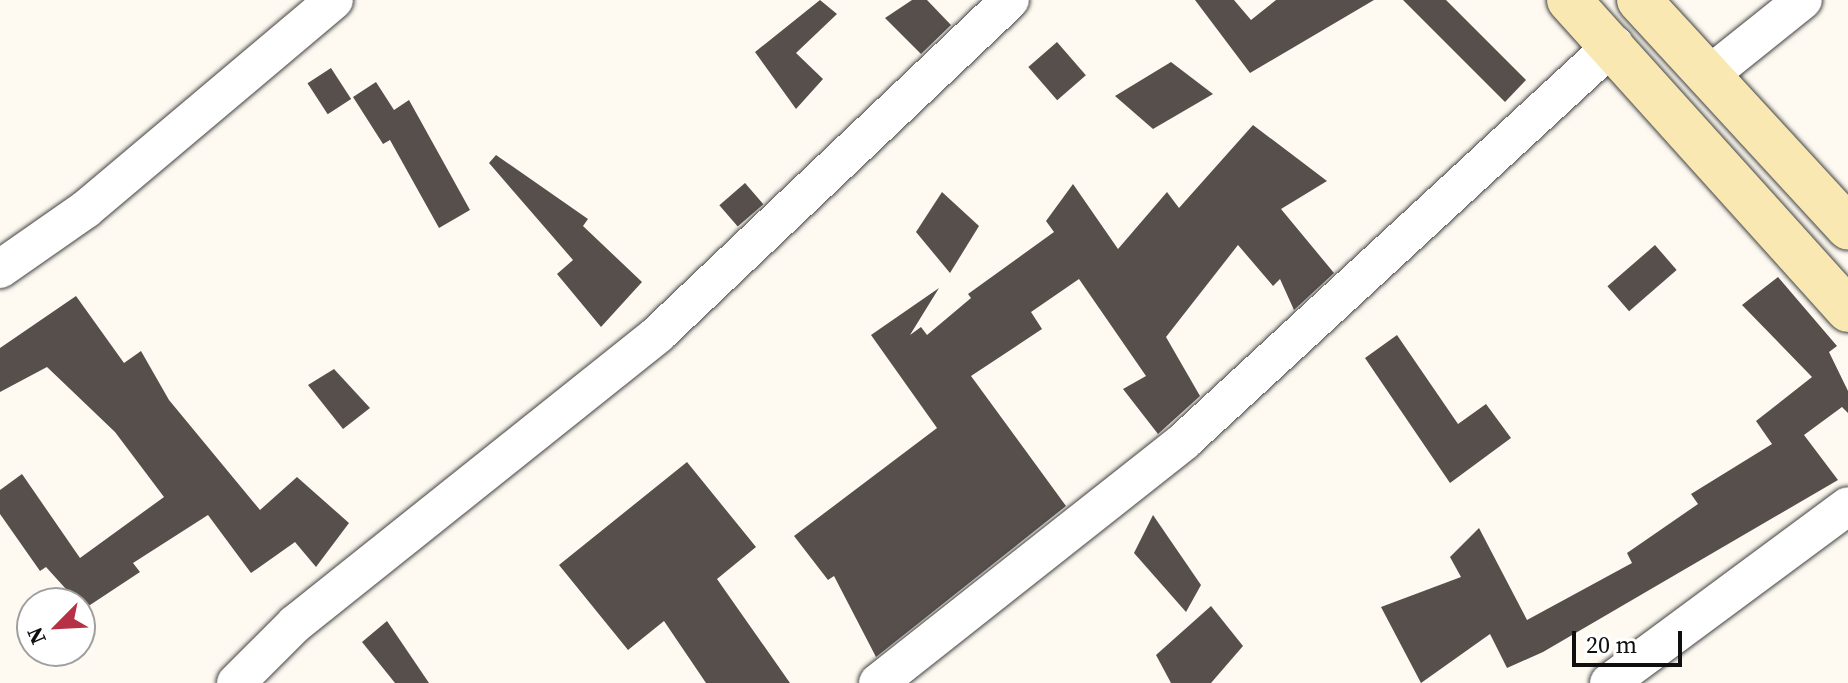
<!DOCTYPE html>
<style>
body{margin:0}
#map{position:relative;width:1848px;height:683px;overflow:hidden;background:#fefaf1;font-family:"Source Serif 4",serif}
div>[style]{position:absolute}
.building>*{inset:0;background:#574f4c;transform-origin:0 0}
.roads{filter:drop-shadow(0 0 2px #424242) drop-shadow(0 0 2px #424242)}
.street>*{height:38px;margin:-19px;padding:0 19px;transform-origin:19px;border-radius:19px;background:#fff}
.secondary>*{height:44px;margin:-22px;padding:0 22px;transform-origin:22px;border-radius:22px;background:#f9e8b1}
span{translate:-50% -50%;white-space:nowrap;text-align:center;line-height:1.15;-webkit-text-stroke:8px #fff;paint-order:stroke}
.north{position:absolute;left:16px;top:587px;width:80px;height:80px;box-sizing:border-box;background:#fff;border:2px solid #9f9f9f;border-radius:50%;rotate:246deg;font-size:22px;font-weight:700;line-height:32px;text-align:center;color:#0f0f0f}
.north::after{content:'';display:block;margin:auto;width:28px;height:36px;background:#b63046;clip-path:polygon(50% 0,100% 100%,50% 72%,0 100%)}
.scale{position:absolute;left:1572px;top:631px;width:110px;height:36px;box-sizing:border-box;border:4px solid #0f0f0f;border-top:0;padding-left:10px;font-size:24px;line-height:28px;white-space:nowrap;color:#0f0f0f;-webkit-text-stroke:6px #fff;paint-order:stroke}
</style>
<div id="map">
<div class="building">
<div style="clip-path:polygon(820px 0,837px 14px,796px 53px,823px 79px,796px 109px,755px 52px)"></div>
<div style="clip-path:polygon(912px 0,927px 0,951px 25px,921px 54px,885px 18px)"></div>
<div style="clip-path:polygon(1195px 0,1234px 0,1251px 20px,1276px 0,1374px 0,1250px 73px)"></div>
<div style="clip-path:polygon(1403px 0,1446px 0,1526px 80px,1505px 102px)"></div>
<div style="left:1057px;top:42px;width:44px;height:38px;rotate:49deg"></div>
<div style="clip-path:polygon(1171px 62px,1213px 94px,1153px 129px,1115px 96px)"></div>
<div style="left:331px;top:68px;width:37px;height:28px;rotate:57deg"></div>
<div style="clip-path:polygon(376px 82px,394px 110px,409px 100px,470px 210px,439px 228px,390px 140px,383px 144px,353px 97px)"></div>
<div style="clip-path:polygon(1253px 125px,1327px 181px,1281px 209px,1334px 273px,1294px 310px,1280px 279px,1273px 286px,1238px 245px,1166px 337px,1200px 396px,1158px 434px,1123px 389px,1146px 376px,1079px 279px,1031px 312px,1042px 329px,971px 376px,1066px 506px,876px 657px,834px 576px,828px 580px,794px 536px,937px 428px,871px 335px,939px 288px,910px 335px,921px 327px,927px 335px,971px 298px,968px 294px,1054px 232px,1046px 221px,1073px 184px,1118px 249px,1167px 192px,1179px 208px)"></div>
<div style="clip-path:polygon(496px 155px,588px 219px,583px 226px,642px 282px,601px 327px,557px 274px,573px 260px,489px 163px)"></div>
<div style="left:745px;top:183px;width:28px;height:34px;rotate:49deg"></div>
<div style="clip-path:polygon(942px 192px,979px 226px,950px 273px,916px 232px)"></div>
<div style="left:1655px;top:245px;width:33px;height:63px;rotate:49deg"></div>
<div style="clip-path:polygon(1778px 277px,1837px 346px,1829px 352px,1848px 391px,1848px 413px,1842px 407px,1804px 435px,1838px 480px,1543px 652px,1507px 668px,1490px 634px,1421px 683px,1381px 607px,1461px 577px,1450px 557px,1479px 528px,1527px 620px,1632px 563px,1627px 553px,1698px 504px,1691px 494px,1772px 444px,1756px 421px,1812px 377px,1742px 305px)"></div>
<div style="clip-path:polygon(76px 296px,124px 363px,141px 351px,169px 400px,260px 510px,297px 477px,349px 523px,316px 567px,295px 542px,251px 573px,208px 515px,133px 563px,140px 572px,84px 609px,46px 567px,40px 571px,0 514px,0 490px,22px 474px,80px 558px,164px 497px,115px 432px,47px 367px,0 392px,0 348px)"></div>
<div style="clip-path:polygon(1397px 335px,1458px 424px,1486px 404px,1511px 438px,1450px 483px,1365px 358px)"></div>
<div style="clip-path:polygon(334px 369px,370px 408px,343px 429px,308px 385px)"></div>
<div style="clip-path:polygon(687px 462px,756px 547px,717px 579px,790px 683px,706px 683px,664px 621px,628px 650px,559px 565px)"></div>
<div style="clip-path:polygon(1153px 515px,1201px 585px,1186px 612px,1134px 553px)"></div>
<div style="clip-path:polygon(1211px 606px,1243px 646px,1211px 683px,1171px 683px,1156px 655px)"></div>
<div style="clip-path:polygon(387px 621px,429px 683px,395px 683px,362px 642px)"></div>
</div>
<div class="roads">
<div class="street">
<div style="left:1713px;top:72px;width:115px;rotate:-38.7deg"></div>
<div style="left:0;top:269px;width:105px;rotate:-34.9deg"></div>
<div style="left:86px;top:209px;width:324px;rotate:-40.1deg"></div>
<div style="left:236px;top:683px;width:83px;rotate:-45deg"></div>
<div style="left:295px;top:624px;width:465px;rotate:-38.6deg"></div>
<div style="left:658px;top:334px;width:485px;rotate:-43.5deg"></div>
<div style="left:878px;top:683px;width:390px;rotate:-38.3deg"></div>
<div style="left:1184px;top:441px;width:585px;rotate:-42.71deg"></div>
<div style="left:1609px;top:683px;width:297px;rotate:-36.5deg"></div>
</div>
<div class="secondary">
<div style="left:1569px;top:0;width:417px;rotate:48deg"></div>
<div style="left:1639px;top:0;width:309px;rotate:47.4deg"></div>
</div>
</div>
<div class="north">N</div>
<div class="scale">20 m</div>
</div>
